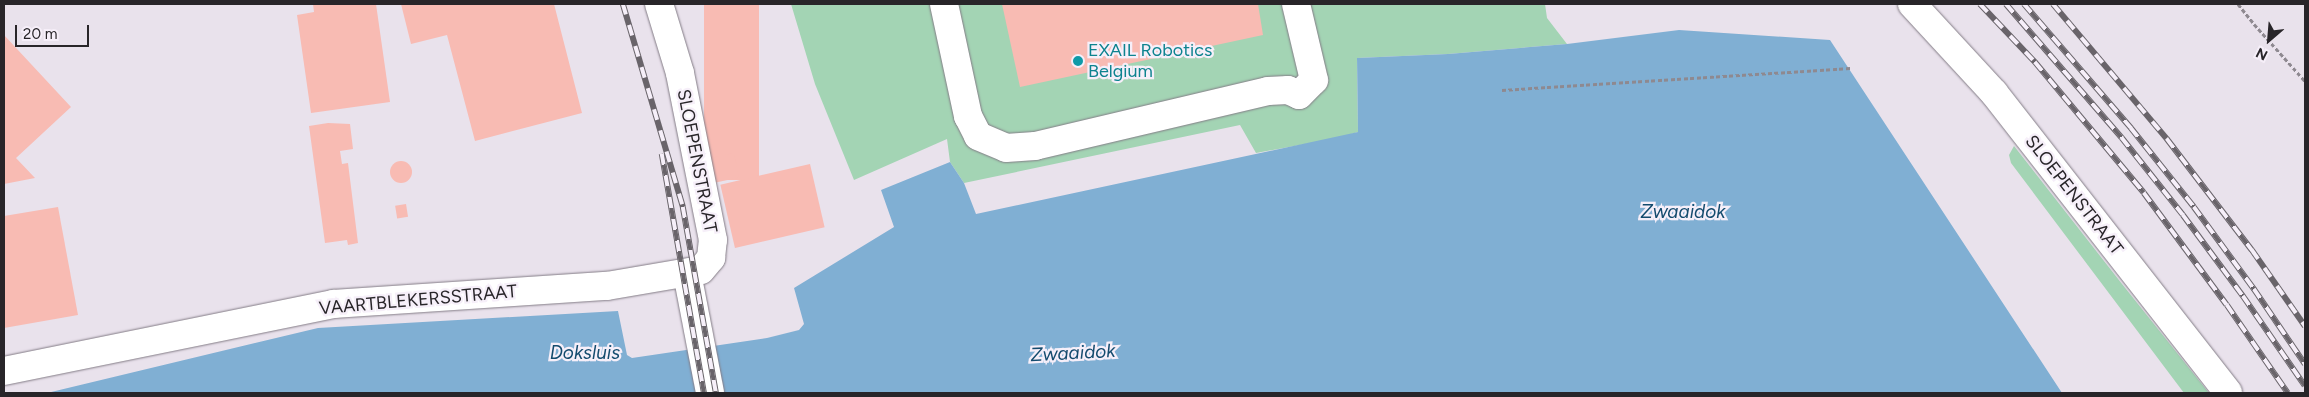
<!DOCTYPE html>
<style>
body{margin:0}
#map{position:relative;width:2309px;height:397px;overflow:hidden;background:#e9e2ec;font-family:Figtree,sans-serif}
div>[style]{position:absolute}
.green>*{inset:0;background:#a3d4b4}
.water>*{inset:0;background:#80afd3}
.building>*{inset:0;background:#f8bbb3;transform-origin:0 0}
.round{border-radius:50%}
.path>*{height:3px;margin-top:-1.5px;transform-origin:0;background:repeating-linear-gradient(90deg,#8e8990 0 4px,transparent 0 6.5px)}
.roads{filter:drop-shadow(0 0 1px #837c86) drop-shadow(0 0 1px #837c86)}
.minor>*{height:28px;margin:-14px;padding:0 14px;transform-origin:14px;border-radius:14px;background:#fff}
.rail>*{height:5.5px;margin-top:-2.75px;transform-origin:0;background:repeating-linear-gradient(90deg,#f6eff9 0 11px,#69646a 0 22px);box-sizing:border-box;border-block:1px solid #69646a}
.dots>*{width:14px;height:14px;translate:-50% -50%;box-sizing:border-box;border:2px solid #f6eff9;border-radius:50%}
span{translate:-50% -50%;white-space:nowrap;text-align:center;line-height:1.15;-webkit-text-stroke:4.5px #f6eff9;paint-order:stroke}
.culture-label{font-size:18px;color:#0d838f}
.left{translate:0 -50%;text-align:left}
.street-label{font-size:18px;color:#282529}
.water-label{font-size:19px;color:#144b6e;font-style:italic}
.frame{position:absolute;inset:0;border:5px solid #282529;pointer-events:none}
.north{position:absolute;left:2244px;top:15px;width:50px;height:50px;-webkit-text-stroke:4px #f6eff9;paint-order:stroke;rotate:207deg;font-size:14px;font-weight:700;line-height:20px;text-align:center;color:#282529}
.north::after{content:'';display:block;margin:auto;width:18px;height:22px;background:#282529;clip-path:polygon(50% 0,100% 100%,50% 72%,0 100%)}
.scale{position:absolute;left:15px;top:25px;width:74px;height:22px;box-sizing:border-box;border:2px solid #282529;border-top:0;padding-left:6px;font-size:15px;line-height:18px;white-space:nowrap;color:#282529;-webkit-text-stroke:4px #f6eff9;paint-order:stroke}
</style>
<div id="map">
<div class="green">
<div style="clip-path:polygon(791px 4px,1545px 4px,1547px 18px,1567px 44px,1448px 54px,1357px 58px,1358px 132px,1338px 138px,1256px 153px,1240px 125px,964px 183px,950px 162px,947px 139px,854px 180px,815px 84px)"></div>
<div style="clip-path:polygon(2014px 146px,2122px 284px,2209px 393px,2184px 393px,2011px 163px,2009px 155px)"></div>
</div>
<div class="water">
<div style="clip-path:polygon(1679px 30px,1830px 40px,2062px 393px,47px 393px,318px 328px,618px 311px,627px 355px,632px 358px,767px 338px,799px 330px,804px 324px,794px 288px,894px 227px,881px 190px,950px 162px,964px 183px,976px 214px,1358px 132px,1357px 58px,1448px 54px,1567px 44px)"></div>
</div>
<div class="building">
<div style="clip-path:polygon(313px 4px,376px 4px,390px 102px,311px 113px,297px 15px,314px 12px)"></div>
<div style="clip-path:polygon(401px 4px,554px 4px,582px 113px,475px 141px,447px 35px,411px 44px)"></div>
<div style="left:704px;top:4px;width:55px;height:176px"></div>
<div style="clip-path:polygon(1002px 4px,1258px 4px,1263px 35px,1020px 87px)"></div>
<div style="clip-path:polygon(4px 35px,71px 107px,16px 158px,35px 178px,4px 184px)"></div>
<div style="clip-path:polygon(328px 123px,350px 124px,353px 149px,340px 151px,342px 164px,348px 163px,358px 243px,348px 245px,347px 240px,325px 243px,309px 126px)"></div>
<div style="left:734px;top:153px;width:25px;height:25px;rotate:78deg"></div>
<div class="round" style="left:390px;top:161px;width:22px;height:22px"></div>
<div style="left:810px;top:164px;width:65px;height:92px;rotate:77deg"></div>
<div style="left:406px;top:204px;width:13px;height:11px;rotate:81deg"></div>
<div style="clip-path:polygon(58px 207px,78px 315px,4px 328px,4px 216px)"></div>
</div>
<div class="path">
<div style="left:2238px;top:4px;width:26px;rotate:51deg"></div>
<div style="left:2254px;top:24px;width:76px;rotate:48.2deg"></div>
<div style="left:1502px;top:90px;width:349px;rotate:-3.6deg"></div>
</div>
<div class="roads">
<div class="minor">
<div style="left:944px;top:4px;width:115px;rotate:77.9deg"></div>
<div style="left:968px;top:116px;width:22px;rotate:63deg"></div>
<div style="left:978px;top:136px;width:30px;rotate:23deg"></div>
<div style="left:1006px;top:148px;width:29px;rotate:-4deg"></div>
<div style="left:1035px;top:146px;width:239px;rotate:-13.3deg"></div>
<div style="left:1268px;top:91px;width:20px;rotate:-3deg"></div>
<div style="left:1288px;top:90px;width:12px;rotate:24deg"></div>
<div style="left:1299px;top:95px;width:21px;rotate:-45deg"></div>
<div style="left:1314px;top:80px;width:78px;rotate:-103.3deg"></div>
<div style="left:1912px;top:4px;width:121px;rotate:47.3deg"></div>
<div style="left:1994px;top:93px;width:380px;rotate:52deg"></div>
<div style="left:687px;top:273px;width:122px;rotate:79.1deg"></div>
<div style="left:4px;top:371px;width:336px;rotate:-11.5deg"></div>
<div style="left:333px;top:304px;width:275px;rotate:-3.8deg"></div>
<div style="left:607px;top:286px;width:95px;rotate:-9.7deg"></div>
<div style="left:701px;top:270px;width:16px;rotate:-50deg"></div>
<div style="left:711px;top:258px;width:18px;rotate:-84deg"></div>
<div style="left:713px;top:240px;width:170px;rotate:-101.2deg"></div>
<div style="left:680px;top:73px;width:72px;rotate:-106.9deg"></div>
</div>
</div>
<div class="rail">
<div style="left:623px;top:4px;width:212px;rotate:73.5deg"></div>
<div style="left:683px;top:207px;width:189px;rotate:79.9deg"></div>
<div style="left:1980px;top:4px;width:80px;rotate:46.5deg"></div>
<div style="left:2035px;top:62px;width:170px;rotate:50.2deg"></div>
<div style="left:2144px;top:193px;width:139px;rotate:53.5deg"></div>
<div style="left:2227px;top:305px;width:107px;rotate:55.3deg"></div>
<div style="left:2006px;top:4px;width:177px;rotate:49.1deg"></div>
<div style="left:2122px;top:138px;width:98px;rotate:51.6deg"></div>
<div style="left:2183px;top:215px;width:101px;rotate:53.5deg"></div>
<div style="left:2243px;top:296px;width:109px;rotate:55.4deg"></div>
<div style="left:2024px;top:4px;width:164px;rotate:49.2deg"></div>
<div style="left:2131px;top:128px;width:101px;rotate:51.4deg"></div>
<div style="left:2194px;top:207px;width:102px;rotate:53.8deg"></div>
<div style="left:2254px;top:289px;width:91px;rotate:55.8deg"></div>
<div style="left:2053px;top:4px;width:177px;rotate:49.8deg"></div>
<div style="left:2167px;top:139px;width:140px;rotate:52.6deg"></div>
<div style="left:2252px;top:250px;width:93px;rotate:55.1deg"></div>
<div style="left:662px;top:154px;width:243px;rotate:80deg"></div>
</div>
<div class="dots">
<div style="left:1078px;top:61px;background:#0f9aa8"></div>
</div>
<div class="culture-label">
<span class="left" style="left:1088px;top:61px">EXAIL Robotics<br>Belgium</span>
</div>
<div class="street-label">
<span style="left:697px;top:161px;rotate:79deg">SLOEPENSTRAAT</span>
<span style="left:2074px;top:195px;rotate:52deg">SLOEPENSTRAAT</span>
<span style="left:418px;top:300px;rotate:-5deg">VAARTBLEKERSSTRAAT</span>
</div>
<div class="water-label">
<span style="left:1683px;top:212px">Zwaaidok</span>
<span style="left:585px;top:353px">Doksluis</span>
<span style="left:1073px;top:353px;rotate:-3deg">Zwaaidok</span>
</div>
<div class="frame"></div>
<div class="north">N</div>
<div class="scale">20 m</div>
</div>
